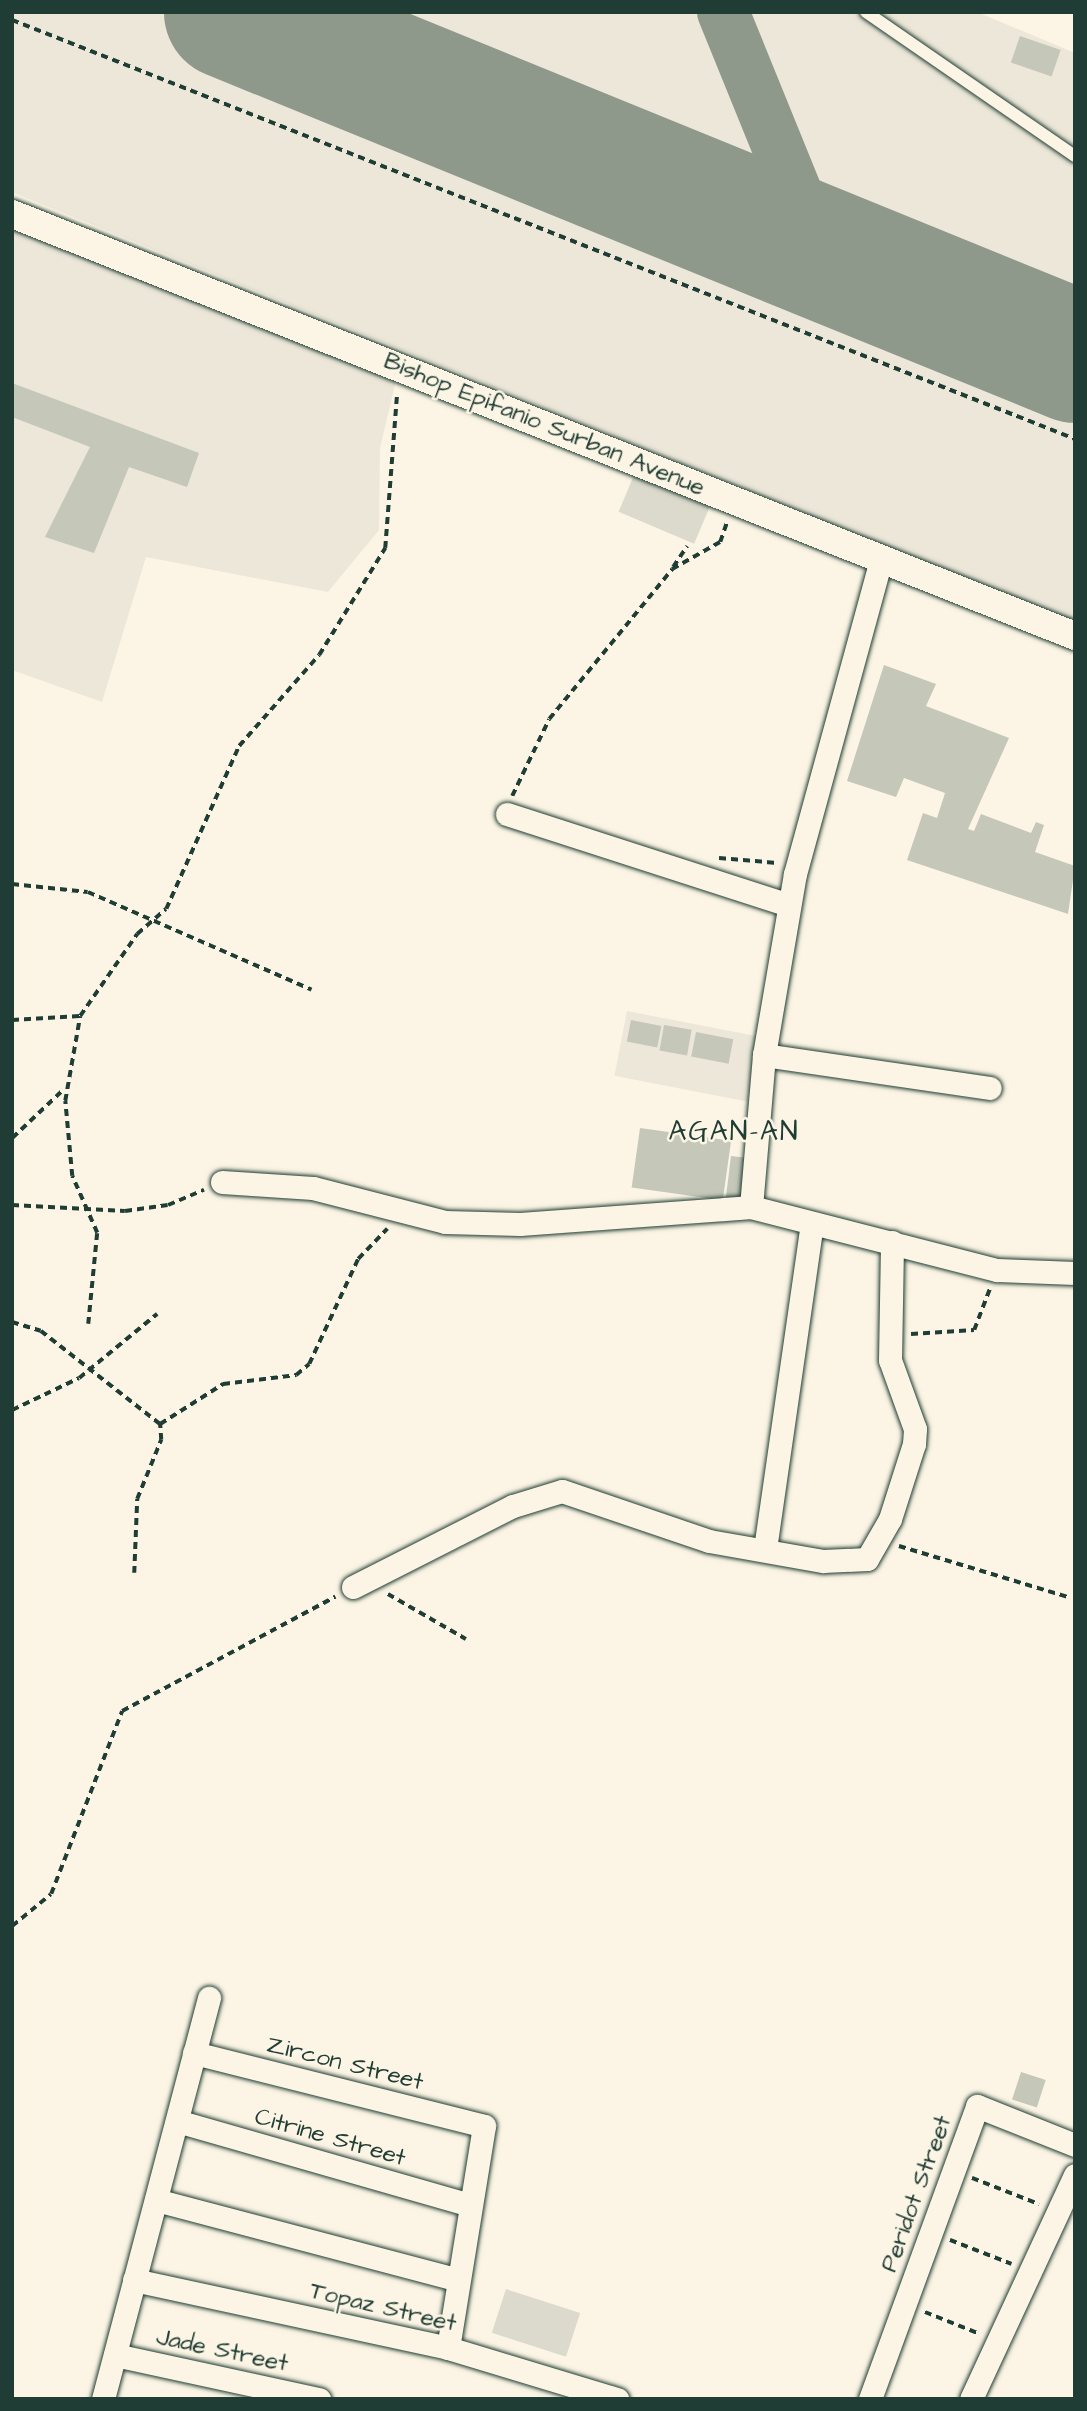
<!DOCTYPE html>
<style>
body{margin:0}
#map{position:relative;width:1087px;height:2411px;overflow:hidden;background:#fcf5e5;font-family:"Architects Daughter",sans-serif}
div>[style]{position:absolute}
.built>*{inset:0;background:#ece7d8;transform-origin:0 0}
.green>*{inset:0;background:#dcdacc;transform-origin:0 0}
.taxiway>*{height:52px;margin:-26px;padding:0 26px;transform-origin:26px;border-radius:26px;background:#8e998c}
.runway>*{height:133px;margin:-66.5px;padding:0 66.5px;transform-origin:66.5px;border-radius:66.5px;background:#8e998c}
.building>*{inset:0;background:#c5c7b9;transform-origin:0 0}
.path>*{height:3.5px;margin-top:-1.75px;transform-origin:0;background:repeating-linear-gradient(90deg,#1f3d34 0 7px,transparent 0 12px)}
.roads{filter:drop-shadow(0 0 2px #1f3d34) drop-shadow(0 0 2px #1f3d34)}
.service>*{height:12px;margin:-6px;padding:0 6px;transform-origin:6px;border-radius:6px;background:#fcf5e5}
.minor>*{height:23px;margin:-11.5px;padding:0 11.5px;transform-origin:11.5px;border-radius:11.5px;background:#fcf5e5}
.tertiary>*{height:28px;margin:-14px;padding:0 14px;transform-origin:14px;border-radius:14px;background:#fcf5e5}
span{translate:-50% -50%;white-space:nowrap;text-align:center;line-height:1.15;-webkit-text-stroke:5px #fcf5e5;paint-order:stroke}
.street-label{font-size:24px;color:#1f3d34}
.quarter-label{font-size:28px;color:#1f3d34;letter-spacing:2px}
.frame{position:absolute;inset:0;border:14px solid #1f3d34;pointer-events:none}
</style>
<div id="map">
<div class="built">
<div style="clip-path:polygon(12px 12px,977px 12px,1075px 53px,1075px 622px,12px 192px)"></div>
<div style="clip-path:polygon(12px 219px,398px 372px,380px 448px,379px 530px,328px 592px,146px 557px,102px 702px,12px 670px)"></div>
<div style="left:627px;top:1011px;width:135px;height:66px;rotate:11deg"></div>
</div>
<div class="green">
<div style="left:635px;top:473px;width:82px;height:42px;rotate:23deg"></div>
<div style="left:506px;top:2289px;width:78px;height:46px;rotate:18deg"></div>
</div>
<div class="taxiway">
<div style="left:723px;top:12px;width:260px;rotate:67.9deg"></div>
</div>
<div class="runway">
<div style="left:230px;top:12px;width:912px;rotate:22.15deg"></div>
</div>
<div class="building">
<div style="left:1020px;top:36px;width:43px;height:28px;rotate:19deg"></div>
<div style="clip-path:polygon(12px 383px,199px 453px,187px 487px,129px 467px,94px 553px,45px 537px,90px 447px,12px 417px)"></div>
<div style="clip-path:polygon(884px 665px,936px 684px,926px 706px,1009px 738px,968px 829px,974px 831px,981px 814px,1031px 833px,1036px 822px,1044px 825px,1035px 852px,1075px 866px,1068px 914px,907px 860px,923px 813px,937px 818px,945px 793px,904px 778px,896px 797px,847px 781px)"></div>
<div style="left:631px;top:1020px;width:31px;height:22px;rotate:11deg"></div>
<div style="left:664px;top:1025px;width:28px;height:26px;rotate:10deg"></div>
<div style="left:696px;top:1032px;width:38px;height:25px;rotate:11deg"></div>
<div style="left:640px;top:1128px;width:92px;height:60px;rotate:8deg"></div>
<div style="left:731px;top:1156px;width:17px;height:42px;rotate:7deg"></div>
<div style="left:1021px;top:2072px;width:26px;height:29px;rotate:18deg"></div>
</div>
<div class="path">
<div style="left:12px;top:20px;width:1143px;rotate:21.51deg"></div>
<div style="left:673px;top:567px;width:25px;rotate:-56deg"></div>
<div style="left:512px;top:796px;width:85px;rotate:-64.3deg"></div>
<div style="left:549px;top:719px;width:194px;rotate:-50.6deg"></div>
<div style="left:672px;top:569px;width:55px;rotate:-29.4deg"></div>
<div style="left:720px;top:542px;width:21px;rotate:-71deg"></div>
<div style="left:719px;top:858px;width:58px;rotate:4.9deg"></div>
<div style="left:12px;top:884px;width:76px;rotate:6deg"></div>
<div style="left:88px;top:892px;width:244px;rotate:23.6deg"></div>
<div style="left:12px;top:1020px;width:68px;rotate:-3.4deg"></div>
<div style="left:12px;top:1138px;width:71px;rotate:-43.3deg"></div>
<div style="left:12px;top:1205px;width:113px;rotate:3deg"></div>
<div style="left:125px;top:1211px;width:43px;rotate:-7.9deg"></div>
<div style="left:168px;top:1205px;width:39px;rotate:-23deg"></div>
<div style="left:12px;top:1322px;width:30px;rotate:17deg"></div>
<div style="left:41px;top:1331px;width:151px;rotate:38deg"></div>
<div style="left:88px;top:1324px;width:91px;rotate:-84.4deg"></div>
<div style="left:97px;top:1233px;width:62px;rotate:-113.7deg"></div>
<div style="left:72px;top:1176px;width:75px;rotate:-95.3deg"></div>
<div style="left:65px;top:1101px;width:86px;rotate:-80deg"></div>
<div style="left:80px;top:1016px;width:100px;rotate:-55.2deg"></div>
<div style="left:137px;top:934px;width:38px;rotate:-41deg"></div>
<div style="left:166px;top:909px;width:179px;rotate:-65.9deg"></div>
<div style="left:239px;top:746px;width:121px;rotate:-48.7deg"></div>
<div style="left:319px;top:655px;width:126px;rotate:-58.3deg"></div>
<div style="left:385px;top:548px;width:155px;rotate:-85.6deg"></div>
<div style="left:911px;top:1334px;width:63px;rotate:-3.6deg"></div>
<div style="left:974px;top:1330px;width:45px;rotate:-69.1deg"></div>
<div style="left:12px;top:1410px;width:74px;rotate:-25.5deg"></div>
<div style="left:79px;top:1378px;width:101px;rotate:-39.4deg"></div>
<div style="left:899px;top:1546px;width:177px;rotate:16.8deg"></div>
<div style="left:134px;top:1573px;width:74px;rotate:-87.7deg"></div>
<div style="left:137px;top:1499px;width:64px;rotate:-67.9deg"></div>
<div style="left:161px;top:1440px;width:16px;rotate:-94deg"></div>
<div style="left:160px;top:1424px;width:75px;rotate:-32.4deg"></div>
<div style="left:223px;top:1384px;width:74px;rotate:-7deg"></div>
<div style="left:296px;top:1375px;width:17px;rotate:-40deg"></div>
<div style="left:309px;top:1364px;width:116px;rotate:-65deg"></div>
<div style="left:358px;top:1259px;width:42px;rotate:-46deg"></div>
<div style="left:388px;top:1594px;width:90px;rotate:30deg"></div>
<div style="left:12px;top:1926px;width:50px;rotate:-39.4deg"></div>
<div style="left:51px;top:1894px;width:196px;rotate:-68.8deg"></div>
<div style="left:122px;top:1711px;width:242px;rotate:-28.2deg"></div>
<div style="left:972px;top:2178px;width:72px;rotate:21.2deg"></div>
<div style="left:950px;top:2240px;width:66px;rotate:21.2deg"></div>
<div style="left:925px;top:2312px;width:59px;rotate:21.8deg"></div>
</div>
<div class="roads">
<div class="service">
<div style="left:866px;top:12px;width:254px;rotate:34.6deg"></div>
</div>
<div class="minor">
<div style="left:507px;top:814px;width:296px;rotate:17.9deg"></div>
<div style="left:764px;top:1055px;width:228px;rotate:8.3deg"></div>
<div style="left:222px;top:1182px;width:91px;rotate:3.8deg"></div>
<div style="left:313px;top:1188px;width:136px;rotate:14.4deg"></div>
<div style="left:445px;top:1222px;width:75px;rotate:1.5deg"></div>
<div style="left:520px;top:1224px;width:232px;rotate:-4.2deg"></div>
<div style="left:751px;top:1207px;width:254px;rotate:14.4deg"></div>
<div style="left:997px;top:1270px;width:78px;rotate:2.2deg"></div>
<div style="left:751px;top:1207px;width:153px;rotate:-85.1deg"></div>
<div style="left:764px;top:1055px;width:184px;rotate:-80.3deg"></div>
<div style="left:795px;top:874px;width:327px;rotate:-74.7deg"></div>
<div style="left:765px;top:1549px;width:329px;rotate:-81.8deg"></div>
<div style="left:353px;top:1587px;width:179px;rotate:-26.9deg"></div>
<div style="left:513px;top:1506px;width:51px;rotate:-17deg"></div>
<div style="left:562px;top:1491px;width:155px;rotate:18.8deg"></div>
<div style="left:709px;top:1541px;width:116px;rotate:10deg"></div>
<div style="left:823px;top:1561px;width:44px;rotate:-2.6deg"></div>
<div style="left:867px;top:1559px;width:46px;rotate:-60.1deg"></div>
<div style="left:890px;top:1519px;width:79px;rotate:-72.3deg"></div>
<div style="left:914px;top:1444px;width:15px;rotate:-86deg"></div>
<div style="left:915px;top:1429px;width:73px;rotate:-109.9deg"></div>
<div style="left:890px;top:1360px;width:118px;rotate:-89deg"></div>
<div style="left:194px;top:2053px;width:299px;rotate:14.1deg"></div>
<div style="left:484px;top:2126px;width:225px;rotate:99.2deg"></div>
<div style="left:177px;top:2121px;width:305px;rotate:16deg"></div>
<div style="left:156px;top:2200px;width:312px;rotate:14.8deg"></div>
<div style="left:134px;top:2280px;width:321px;rotate:12.2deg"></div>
<div style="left:448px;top:2348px;width:177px;rotate:16.8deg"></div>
<div style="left:115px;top:2355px;width:209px;rotate:12.2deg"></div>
<div style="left:103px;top:2399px;width:415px;rotate:-75.2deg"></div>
<div style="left:870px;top:2399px;width:312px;rotate:-69.9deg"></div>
<div style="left:977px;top:2106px;width:105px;rotate:21.7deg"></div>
<div style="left:971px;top:2399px;width:247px;rotate:-65.1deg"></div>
</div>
<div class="tertiary">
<div style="left:12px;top:214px;width:1144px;rotate:21.65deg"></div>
</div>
</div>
<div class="street-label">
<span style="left:544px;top:425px;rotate:22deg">Bishop Epifanio Surban Avenue</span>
<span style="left:345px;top:2064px;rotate:14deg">Zircon Street</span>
<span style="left:330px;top:2138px;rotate:16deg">Citrine Street</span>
<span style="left:917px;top:2194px;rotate:-70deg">Peridot Street</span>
<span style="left:383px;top:2308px;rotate:13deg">Topaz Street</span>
<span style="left:222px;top:2351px;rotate:12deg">Jade Street</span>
</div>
<div class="quarter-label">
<span style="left:734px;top:1132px">AGAN-AN</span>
</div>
<div class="frame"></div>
</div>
